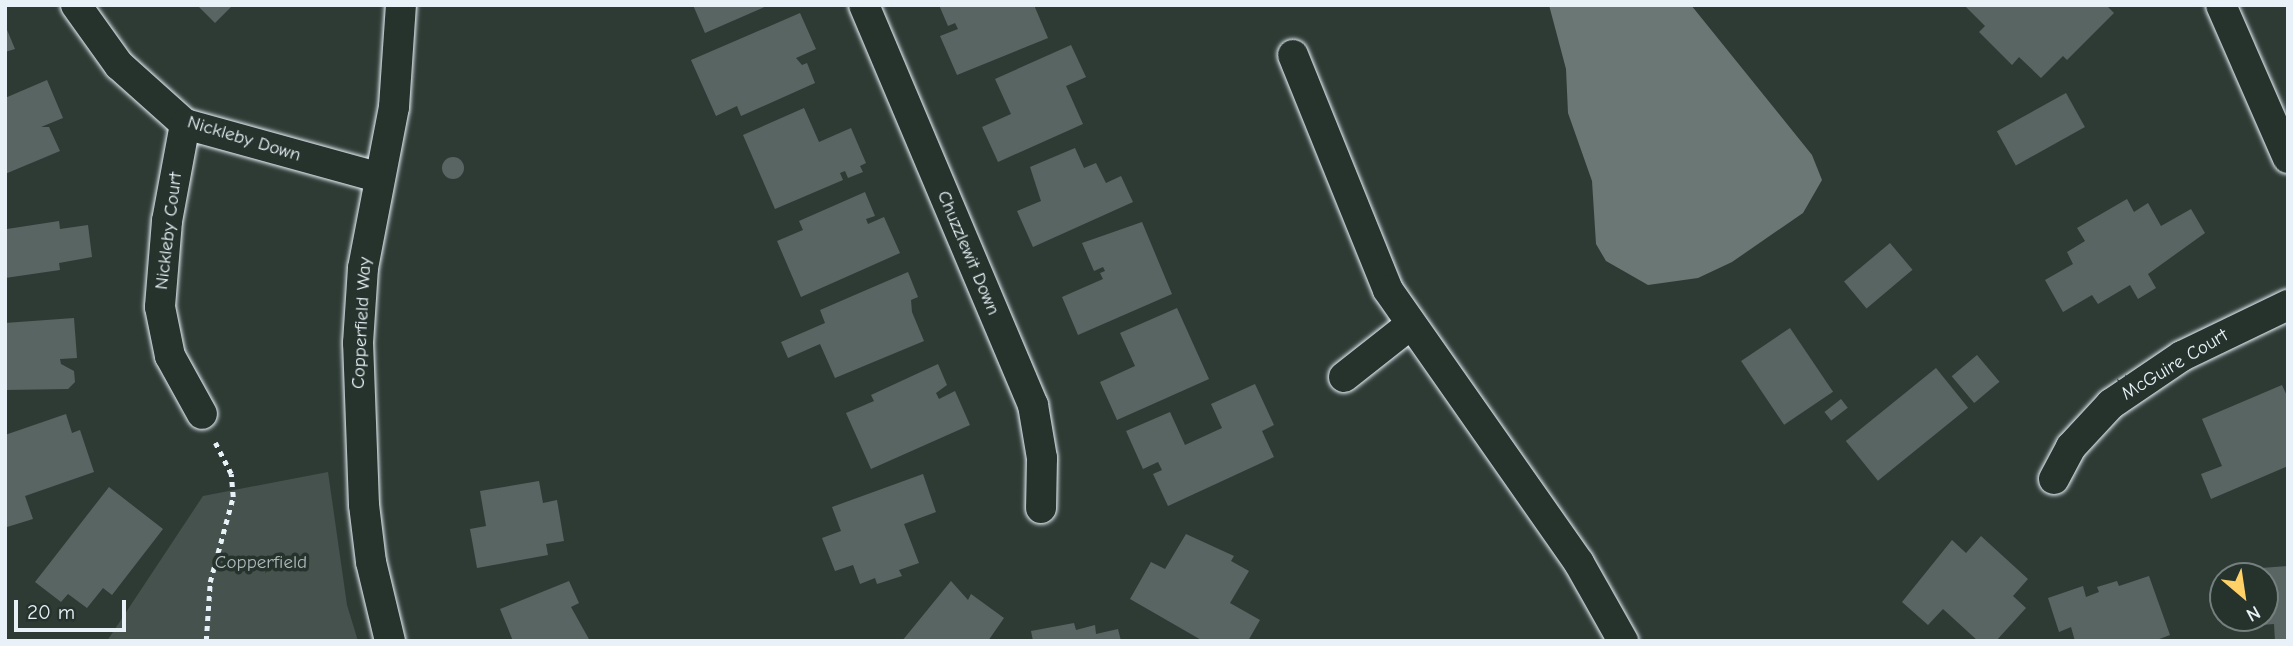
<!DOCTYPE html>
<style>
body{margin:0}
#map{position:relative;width:2293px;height:646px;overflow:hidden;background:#2e3b35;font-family:"Comic Neue",sans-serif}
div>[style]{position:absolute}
.green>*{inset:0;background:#45524e}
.water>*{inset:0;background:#6b7775}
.building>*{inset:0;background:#596563;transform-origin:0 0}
.round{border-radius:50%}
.path>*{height:4.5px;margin-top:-2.25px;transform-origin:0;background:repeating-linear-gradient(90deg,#e8f1f8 0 5px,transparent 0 10px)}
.roads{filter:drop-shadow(0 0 2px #e8f1f8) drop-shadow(0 0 2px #e8f1f8)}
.minor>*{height:30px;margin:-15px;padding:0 15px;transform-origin:15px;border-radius:15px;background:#26332d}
span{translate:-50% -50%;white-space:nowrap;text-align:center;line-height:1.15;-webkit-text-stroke:7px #26332d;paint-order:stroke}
.street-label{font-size:19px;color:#e8f1f8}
.park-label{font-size:19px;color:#afb9bc}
.frame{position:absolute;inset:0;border:7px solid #e8f1f8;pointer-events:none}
.north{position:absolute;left:2209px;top:562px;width:70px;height:70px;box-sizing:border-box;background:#26332d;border:2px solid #747f7e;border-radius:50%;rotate:151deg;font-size:19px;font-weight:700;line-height:28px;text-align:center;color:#e8f1f8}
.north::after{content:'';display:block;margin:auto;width:24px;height:32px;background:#ffd166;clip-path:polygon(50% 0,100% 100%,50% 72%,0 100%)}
.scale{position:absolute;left:14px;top:600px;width:112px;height:32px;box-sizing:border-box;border:4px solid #e8f1f8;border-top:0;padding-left:9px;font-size:21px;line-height:24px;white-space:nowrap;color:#e8f1f8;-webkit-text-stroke:5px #26332d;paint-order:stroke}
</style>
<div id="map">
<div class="green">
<div style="clip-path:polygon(328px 472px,347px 605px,358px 641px,107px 641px,203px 496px)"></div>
</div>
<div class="water">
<div style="clip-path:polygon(1549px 5px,1691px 5px,1812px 155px,1822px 180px,1803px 213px,1732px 262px,1698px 278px,1648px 285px,1606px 261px,1596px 244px,1592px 181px,1568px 113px,1566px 69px)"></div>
</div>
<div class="building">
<div style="clip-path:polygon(197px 5px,233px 5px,215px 23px)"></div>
<div style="clip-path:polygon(693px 5px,769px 5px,705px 33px)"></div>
<div style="clip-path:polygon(939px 5px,1034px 5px,1048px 38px,957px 75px,940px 36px,958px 29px,955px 23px,948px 26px)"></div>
<div style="clip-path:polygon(1964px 5px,2106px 5px,2114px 13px,2067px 60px,2063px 56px,2041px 78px,2019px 57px,2012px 65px,1979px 32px,1985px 26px)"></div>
<div style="clip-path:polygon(800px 13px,816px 49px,796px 58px,802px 65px,807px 63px,815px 83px,741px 116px,737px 106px,716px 116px,691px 60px)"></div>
<div style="clip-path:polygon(5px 25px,15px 49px,5px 52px)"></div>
<div style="clip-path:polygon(1071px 45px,1086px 77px,1066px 86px,1083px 124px,998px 162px,982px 127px,1011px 114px,995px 79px)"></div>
<div style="clip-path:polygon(47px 80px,63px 118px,41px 127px,49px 127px,60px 151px,5px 174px,5px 98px)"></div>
<div style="left:2066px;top:93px;width:39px;height:79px;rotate:61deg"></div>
<div style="clip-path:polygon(804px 108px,819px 142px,851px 128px,866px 163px,860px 166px,863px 172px,848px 178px,845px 171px,840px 173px,843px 180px,775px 209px,743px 135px)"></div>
<div style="clip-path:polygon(1075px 148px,1084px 168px,1096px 163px,1106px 183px,1121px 176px,1133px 202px,1033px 247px,1017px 211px,1041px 201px,1030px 167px)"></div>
<div class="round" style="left:442px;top:157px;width:22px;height:22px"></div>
<div style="clip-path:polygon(865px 192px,875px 216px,866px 219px,868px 224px,884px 217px,900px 253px,801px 297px,777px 241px,803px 230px,799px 221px)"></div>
<div style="clip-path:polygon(2127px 199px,2134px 212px,2148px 203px,2161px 226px,2191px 209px,2205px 233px,2148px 274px,2156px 288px,2138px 299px,2130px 285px,2098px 304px,2092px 295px,2063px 312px,2045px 280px,2073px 264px,2067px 252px,2085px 241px,2077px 228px)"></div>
<div style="clip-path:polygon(59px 221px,60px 229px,88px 225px,92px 257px,59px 263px,60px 270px,5px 278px,7px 229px)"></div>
<div style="clip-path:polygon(1142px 222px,1172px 294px,1078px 335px,1062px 297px,1103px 279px,1100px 273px,1105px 271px,1103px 267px,1094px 271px,1082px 243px)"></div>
<div style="left:1890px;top:243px;width:35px;height:60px;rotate:50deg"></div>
<div style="clip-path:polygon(908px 272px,918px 297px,911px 300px,912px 312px,924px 341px,835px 378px,820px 344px,788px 358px,781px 342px,825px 323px,820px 310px)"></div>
<div style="clip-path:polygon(1177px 308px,1209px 379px,1117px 420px,1100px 382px,1135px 366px,1120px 333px)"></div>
<div style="clip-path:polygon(74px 318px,77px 358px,60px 359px,61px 364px,74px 371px,75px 382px,68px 389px,5px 390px,5px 323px)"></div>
<div style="left:1790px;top:328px;width:77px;height:59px;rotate:56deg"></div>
<div style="left:1977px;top:355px;width:35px;height:33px;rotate:50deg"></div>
<div style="clip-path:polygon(938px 364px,947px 385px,936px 393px,939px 399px,955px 391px,970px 425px,871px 469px,846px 413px,874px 401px,871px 395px)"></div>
<div style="left:1936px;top:368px;width:51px;height:116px;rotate:51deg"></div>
<div style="clip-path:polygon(1255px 384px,1274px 425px,1262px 431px,1274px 457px,1168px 506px,1153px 474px,1162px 470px,1158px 462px,1143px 469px,1126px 431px,1170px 412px,1185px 445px,1222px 428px,1211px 404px)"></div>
<div style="clip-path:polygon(2282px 385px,2288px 398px,2288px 466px,2211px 499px,2201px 474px,2222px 466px,2202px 419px)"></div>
<div style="left:1841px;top:399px;width:11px;height:21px;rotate:52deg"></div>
<div style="clip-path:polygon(66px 414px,72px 433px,80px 430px,94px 472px,25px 496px,33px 519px,7px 527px,5px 435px)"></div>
<div style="clip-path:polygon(923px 474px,936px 512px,904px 524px,919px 563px,899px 570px,902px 576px,877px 584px,875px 578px,860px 584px,853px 565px,835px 571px,822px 538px,841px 531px,832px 507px)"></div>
<div style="clip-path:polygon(539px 481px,543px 503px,557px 500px,564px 541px,546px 544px,548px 555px,477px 568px,470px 529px,486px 526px,480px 491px)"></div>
<div style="clip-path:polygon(109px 487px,163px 529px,112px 595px,103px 588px,87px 608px,68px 594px,61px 602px,35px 582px)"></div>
<div style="clip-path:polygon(1186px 534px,1234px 556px,1231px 561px,1249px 571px,1230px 603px,1260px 620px,1248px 641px,1203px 641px,1130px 599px,1151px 562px,1165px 569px)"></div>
<div style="clip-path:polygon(1981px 536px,2028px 579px,2013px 596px,2026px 608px,1996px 641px,1978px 641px,1943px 609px,1928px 625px,1902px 602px,1952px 540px,1966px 553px)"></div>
<div style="clip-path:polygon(2288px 566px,2288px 641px,2275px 641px,2274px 624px,2261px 625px,2260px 618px,2265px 618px,2261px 568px)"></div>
<div style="clip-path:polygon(2149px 576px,2170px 635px,2154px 641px,2075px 641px,2071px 627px,2059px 632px,2048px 598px,2083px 586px,2086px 597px,2099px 592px,2097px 587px,2117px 581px,2119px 586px)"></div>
<div style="clip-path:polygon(569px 581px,579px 603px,571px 607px,590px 641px,513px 641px,500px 609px)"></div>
<div style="clip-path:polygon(951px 581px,968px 600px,971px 594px,1004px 618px,988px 641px,902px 641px)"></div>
<div style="clip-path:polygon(1074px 623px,1076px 630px,1095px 625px,1096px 634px,1118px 629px,1121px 641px,1033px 641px,1031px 631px)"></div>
</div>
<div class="path">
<div style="left:206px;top:641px;width:59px;rotate:-86.1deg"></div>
<div style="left:210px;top:582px;width:88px;rotate:-74.9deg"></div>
<div style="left:233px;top:497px;width:23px;rotate:-95deg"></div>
<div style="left:231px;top:474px;width:35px;rotate:-117deg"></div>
</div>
<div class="roads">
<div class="minor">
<div style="left:76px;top:5px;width:74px;rotate:54.4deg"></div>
<div style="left:119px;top:65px;width:89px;rotate:41.8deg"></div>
<div style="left:185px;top:124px;width:199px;rotate:15.4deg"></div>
<div style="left:864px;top:5px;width:434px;rotate:67.1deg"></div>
<div style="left:1033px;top:405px;width:54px;rotate:80.4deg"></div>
<div style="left:1042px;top:458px;width:50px;rotate:91.1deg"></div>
<div style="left:2221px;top:5px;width:167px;rotate:66.4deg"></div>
<div style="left:1293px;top:55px;width:253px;rotate:68deg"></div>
<div style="left:1388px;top:290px;width:333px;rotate:55deg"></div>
<div style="left:1579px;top:563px;width:90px;rotate:60.6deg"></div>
<div style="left:185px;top:124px;width:99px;rotate:100.5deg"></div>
<div style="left:167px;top:221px;width:86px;rotate:94.7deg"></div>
<div style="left:160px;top:307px;width:50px;rotate:78.5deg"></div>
<div style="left:170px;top:356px;width:66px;rotate:61.1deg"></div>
<div style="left:1344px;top:377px;width:84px;rotate:-38.2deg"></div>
<div style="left:2054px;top:479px;width:36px;rotate:-62deg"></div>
<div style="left:2071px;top:447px;width:59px;rotate:-47.1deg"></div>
<div style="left:2111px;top:404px;width:86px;rotate:-34.1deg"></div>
<div style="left:2182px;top:356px;width:118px;rotate:-25.7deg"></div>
<div style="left:390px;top:641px;width:81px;rotate:-103.5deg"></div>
<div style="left:371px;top:562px;width:57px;rotate:-97deg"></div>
<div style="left:364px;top:505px;width:162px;rotate:-92.1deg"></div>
<div style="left:358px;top:343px;width:75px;rotate:-86.2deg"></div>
<div style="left:363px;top:268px;width:164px;rotate:-79.1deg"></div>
<div style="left:394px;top:107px;width:102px;rotate:-86.1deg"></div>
</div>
</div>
<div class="street-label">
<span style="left:244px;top:139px;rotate:17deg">Nickleby Down</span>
<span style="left:169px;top:231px;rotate:-83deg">Nickleby Court</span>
<span style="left:968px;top:253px;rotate:67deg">Chuzzlewit Down</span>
<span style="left:362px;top:323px;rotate:-87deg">Copperfield Way</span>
<span style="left:2175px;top:365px;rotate:-31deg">McGuire Court</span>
</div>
<div class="park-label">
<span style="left:261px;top:563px">Copperfield</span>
</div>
<div class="frame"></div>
<div class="north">N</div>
<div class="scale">20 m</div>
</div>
